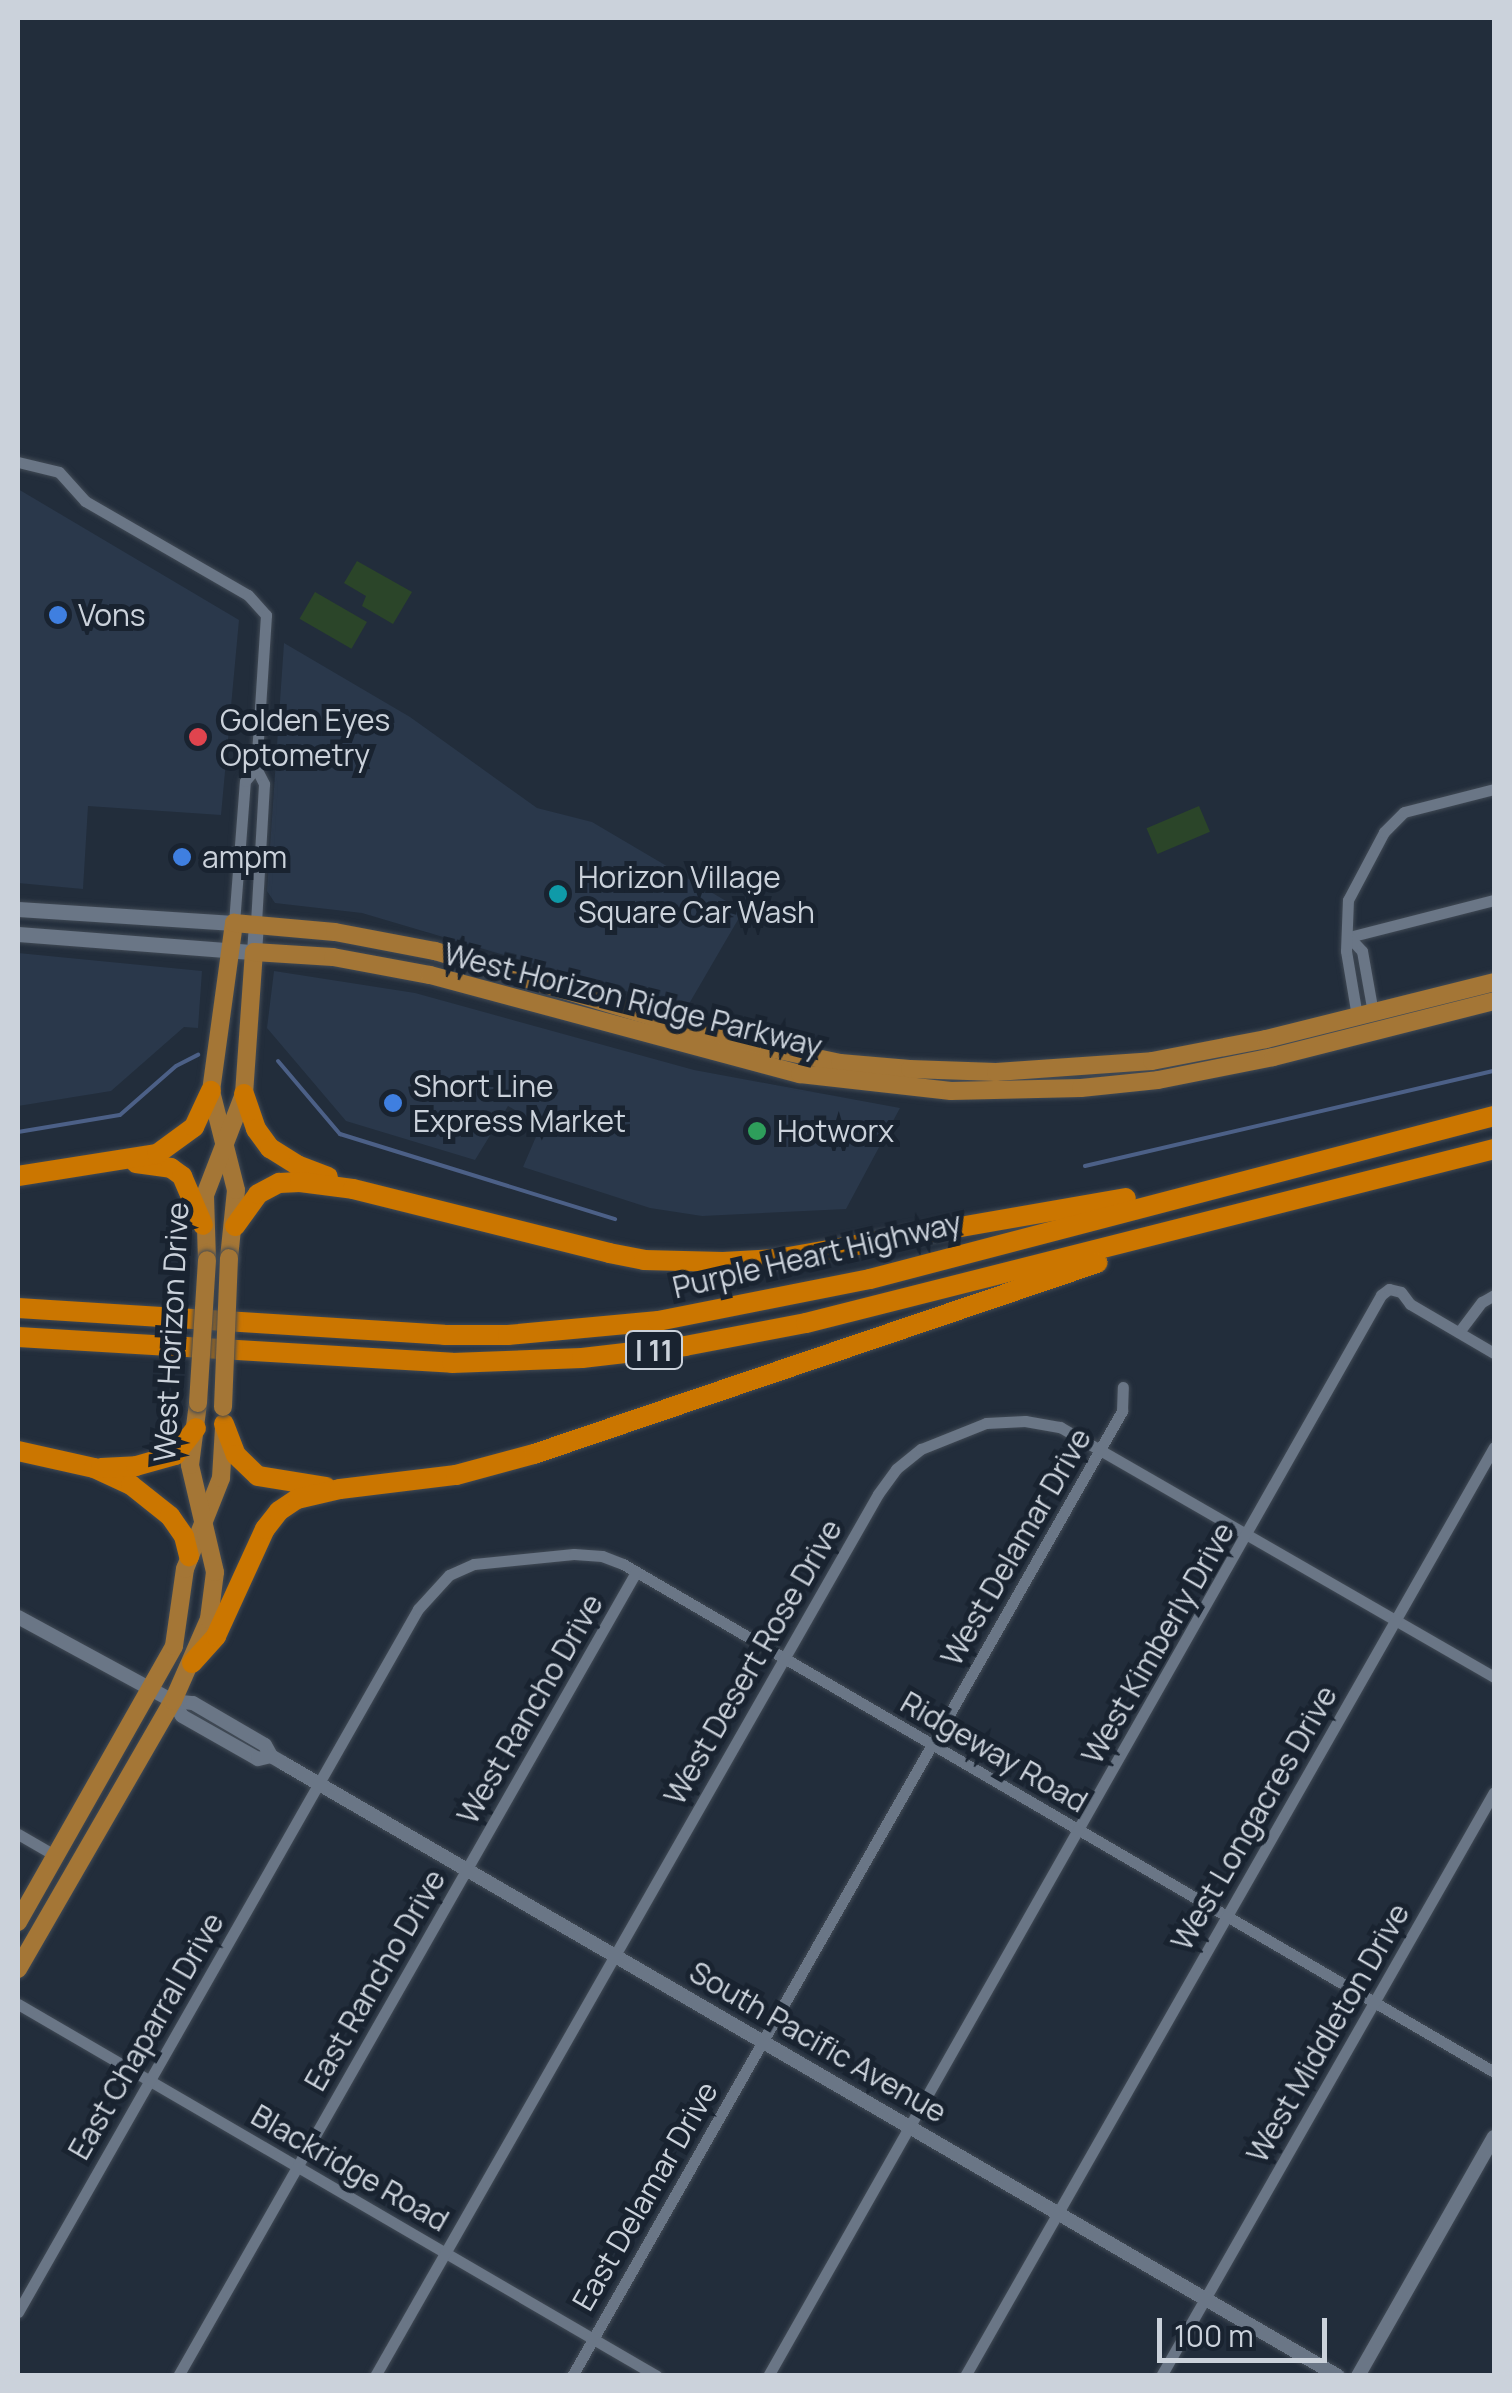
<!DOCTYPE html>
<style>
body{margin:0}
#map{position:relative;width:1512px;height:2393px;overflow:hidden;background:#222d3b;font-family:Manrope,sans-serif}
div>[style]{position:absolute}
.built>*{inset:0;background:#2a384b}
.green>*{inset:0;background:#2b4529;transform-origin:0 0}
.stream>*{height:4px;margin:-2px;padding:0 2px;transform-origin:2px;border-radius:2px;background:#4c6087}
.roads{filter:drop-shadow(0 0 2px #414a55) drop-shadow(0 0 2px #414a55)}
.minor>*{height:11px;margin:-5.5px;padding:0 5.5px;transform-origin:5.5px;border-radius:5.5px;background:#6a7686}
.tertiary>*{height:14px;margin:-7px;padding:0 7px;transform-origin:7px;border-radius:7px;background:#6a7686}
.secondary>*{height:15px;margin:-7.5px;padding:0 7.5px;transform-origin:7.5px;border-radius:7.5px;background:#6a7686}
.primary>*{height:18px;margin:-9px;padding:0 9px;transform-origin:9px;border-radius:9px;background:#a47636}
.motorway>*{height:20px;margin:-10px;padding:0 10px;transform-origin:10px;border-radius:10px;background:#cb7600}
.bridges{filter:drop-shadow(0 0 2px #414a55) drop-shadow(0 0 2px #414a55)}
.primary-bridge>*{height:18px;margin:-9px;padding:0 9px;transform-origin:9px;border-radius:9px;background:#a47636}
.dots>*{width:28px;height:28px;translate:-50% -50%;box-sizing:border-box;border:5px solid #192330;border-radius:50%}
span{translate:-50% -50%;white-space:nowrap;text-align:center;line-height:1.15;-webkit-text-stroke:10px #192330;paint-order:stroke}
.shield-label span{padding:2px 8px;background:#192330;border:2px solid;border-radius:8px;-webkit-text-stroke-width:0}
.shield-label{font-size:28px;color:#cbd2db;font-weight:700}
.poi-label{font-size:30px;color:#cbd2db}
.left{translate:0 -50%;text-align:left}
.street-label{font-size:30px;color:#cbd2db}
.frame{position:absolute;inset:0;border:20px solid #cbd2db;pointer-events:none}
.scale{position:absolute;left:1157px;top:2318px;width:170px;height:45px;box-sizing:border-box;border:5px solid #cbd2db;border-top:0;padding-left:12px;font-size:30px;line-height:35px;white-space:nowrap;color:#cbd2db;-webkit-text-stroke:8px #192330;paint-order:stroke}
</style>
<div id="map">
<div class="built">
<div style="clip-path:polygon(18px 489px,239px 620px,221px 815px,88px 806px,83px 889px,18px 883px)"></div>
<div style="clip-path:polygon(284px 643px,410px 717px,537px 808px,592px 822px,743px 911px,686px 1009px,362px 913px,275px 903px,267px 891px)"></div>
<div style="clip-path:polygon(18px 953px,202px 971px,198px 1028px,184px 1027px,111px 1091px,18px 1106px)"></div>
<div style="clip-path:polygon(274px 971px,415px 993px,694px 1070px,900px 1108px,846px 1209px,702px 1216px,650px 1208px,523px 1167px,541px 1125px,508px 1106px,475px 1160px,346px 1121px,267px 1028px)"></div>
</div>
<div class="green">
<div style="clip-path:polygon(357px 561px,412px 592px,393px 624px,362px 606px,366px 596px,344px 583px)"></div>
<div style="left:315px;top:592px;width:60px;height:31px;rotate:30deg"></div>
<div style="left:1199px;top:806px;width:28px;height:57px;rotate:67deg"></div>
</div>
<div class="stream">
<div style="left:278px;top:1061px;width:96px;rotate:49.7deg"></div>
<div style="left:340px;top:1134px;width:288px;rotate:17.2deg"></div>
<div style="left:18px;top:1132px;width:103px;rotate:-9.5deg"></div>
<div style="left:120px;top:1115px;width:74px;rotate:-41.2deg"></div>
<div style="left:176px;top:1066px;width:25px;rotate:-27deg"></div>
<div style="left:1085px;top:1166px;width:420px;rotate:-13.1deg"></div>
</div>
<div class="roads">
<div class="minor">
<div style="left:18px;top:462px;width:42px;rotate:13.7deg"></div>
<div style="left:59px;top:472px;width:39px;rotate:48deg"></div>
<div style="left:85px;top:501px;width:188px;rotate:30deg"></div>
<div style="left:248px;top:595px;width:27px;rotate:48deg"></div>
<div style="left:266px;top:615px;width:153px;rotate:93.7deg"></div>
<div style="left:256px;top:768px;width:18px;rotate:63deg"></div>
<div style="left:264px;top:784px;width:140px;rotate:93.3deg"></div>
<div style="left:234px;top:923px;width:142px;rotate:-85.6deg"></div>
<div style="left:245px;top:781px;width:17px;rotate:-50deg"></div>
<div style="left:1349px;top:937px;width:150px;rotate:-14.3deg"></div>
<div style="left:1349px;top:937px;width:19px;rotate:47deg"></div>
<div style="left:1362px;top:951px;width:63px;rotate:79.9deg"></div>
<div style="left:1357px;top:1016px;width:66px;rotate:-99.6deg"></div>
<div style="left:1346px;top:951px;width:51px;rotate:-87.8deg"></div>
<div style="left:1348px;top:900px;width:77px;rotate:-62.1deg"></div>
<div style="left:1384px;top:832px;width:28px;rotate:-45deg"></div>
<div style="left:1404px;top:812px;width:93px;rotate:-14.3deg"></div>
<div style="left:1459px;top:1332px;width:38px;rotate:-53deg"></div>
<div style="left:1482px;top:1302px;width:14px;rotate:-30deg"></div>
<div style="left:18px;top:1834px;width:44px;rotate:30.1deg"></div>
<div style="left:18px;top:2004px;width:739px;rotate:30.21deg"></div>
<div style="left:18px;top:2312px;width:809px;rotate:-60.36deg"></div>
<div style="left:418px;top:1609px;width:46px;rotate:-47.6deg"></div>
<div style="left:449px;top:1575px;width:27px;rotate:-24deg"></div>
<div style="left:474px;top:1564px;width:100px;rotate:-5.7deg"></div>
<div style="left:574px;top:1554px;width:28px;rotate:4deg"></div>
<div style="left:602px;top:1556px;width:22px;rotate:21deg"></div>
<div style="left:623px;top:1564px;width:1008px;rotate:30.25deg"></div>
<div style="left:178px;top:2376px;width:925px;rotate:-60.33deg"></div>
<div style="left:375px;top:2376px;width:1015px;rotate:-60.3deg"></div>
<div style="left:878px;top:1494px;width:31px;rotate:-54deg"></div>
<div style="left:896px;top:1469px;width:32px;rotate:-39deg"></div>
<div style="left:921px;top:1449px;width:70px;rotate:-21.8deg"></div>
<div style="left:986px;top:1423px;width:39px;rotate:-3deg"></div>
<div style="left:1025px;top:1421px;width:36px;rotate:10deg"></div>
<div style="left:1060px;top:1427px;width:501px;rotate:29.94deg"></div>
<div style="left:572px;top:2376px;width:1111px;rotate:-60.32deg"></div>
<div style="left:1122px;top:1411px;width:24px;rotate:-88deg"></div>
<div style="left:768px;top:2376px;width:1243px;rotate:-60.44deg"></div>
<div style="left:1381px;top:1295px;width:10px;rotate:-37deg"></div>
<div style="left:1389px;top:1289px;width:12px;rotate:14deg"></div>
<div style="left:1401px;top:1292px;width:15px;rotate:53deg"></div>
<div style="left:1410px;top:1304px;width:97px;rotate:30.3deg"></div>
<div style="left:965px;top:2376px;width:1069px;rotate:-60.34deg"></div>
<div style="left:1161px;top:2376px;width:672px;rotate:-60.31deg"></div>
</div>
<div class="tertiary">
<div style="left:18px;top:1617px;width:176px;rotate:28.5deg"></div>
<div style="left:173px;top:1701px;width:20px;rotate:6deg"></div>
<div style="left:193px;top:1703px;width:83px;rotate:30.3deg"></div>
<div style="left:265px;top:1745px;width:13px;rotate:61deg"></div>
<div style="left:271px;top:1756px;width:14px;rotate:30deg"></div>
<div style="left:283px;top:1763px;width:1220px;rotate:30.16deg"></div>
<div style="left:173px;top:1701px;width:17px;rotate:59deg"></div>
<div style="left:182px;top:1716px;width:87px;rotate:29.5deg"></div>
<div style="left:258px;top:1759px;width:13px;rotate:-13deg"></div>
<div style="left:1358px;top:2376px;width:275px;rotate:-60.4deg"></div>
</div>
<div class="secondary">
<div style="left:18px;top:909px;width:216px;rotate:3.7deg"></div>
<div style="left:18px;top:934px;width:237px;rotate:4.4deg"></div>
<div style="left:254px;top:952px;width:28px;rotate:-86deg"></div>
</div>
<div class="primary">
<div style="left:229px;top:1258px;width:68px;rotate:-84.1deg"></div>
<div style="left:236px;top:1190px;width:102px;rotate:-104.2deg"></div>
<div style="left:211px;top:1091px;width:170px;rotate:-82.2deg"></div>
<div style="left:234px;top:923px;width:101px;rotate:5.1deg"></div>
<div style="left:335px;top:932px;width:102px;rotate:10.8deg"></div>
<div style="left:435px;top:951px;width:301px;rotate:16.8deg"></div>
<div style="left:723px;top:1038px;width:120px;rotate:12.1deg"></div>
<div style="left:840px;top:1063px;width:70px;rotate:4.9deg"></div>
<div style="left:910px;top:1069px;width:86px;rotate:2deg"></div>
<div style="left:996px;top:1072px;width:156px;rotate:-4deg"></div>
<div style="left:1152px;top:1061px;width:116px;rotate:-10.9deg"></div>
<div style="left:1266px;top:1039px;width:235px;rotate:-14deg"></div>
<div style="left:207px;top:1260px;width:65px;rotate:-91.8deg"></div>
<div style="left:205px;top:1195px;width:108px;rotate:-68.9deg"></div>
<div style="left:244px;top:1094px;width:142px;rotate:-86deg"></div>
<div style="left:254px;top:952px;width:79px;rotate:3.6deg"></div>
<div style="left:333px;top:957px;width:99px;rotate:10.5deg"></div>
<div style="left:430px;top:975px;width:383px;rotate:15deg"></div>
<div style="left:800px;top:1074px;width:152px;rotate:6.4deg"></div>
<div style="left:951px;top:1091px;width:130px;rotate:-1.3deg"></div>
<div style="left:1081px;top:1088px;width:77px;rotate:-5.9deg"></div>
<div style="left:1158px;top:1080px;width:117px;rotate:-11.3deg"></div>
<div style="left:1273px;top:1057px;width:228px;rotate:-14.2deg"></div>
<div style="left:18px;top:1922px;width:317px;rotate:-60.5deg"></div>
<div style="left:174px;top:1646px;width:78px;rotate:-81.9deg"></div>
<div style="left:185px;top:1569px;width:98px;rotate:-68.4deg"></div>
<div style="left:221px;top:1478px;width:51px;rotate:-86.6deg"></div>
<div style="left:18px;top:1969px;width:310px;rotate:-60deg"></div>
<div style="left:173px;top:1701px;width:90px;rotate:-66.3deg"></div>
<div style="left:209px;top:1619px;width:47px;rotate:-82.7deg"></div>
<div style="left:215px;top:1572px;width:110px;rotate:-103.2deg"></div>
<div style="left:190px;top:1465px;width:63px;rotate:-82.6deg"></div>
</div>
<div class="motorway">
<div style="left:244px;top:1094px;width:37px;rotate:71deg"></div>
<div style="left:256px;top:1129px;width:24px;rotate:54deg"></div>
<div style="left:270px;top:1148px;width:32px;rotate:32deg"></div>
<div style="left:297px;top:1165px;width:33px;rotate:21deg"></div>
<div style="left:136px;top:1163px;width:35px;rotate:8deg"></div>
<div style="left:171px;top:1168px;width:14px;rotate:36deg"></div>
<div style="left:182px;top:1176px;width:53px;rotate:66.8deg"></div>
<div style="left:18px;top:1176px;width:141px;rotate:-9deg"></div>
<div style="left:157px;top:1154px;width:46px;rotate:-36.1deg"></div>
<div style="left:194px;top:1127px;width:40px;rotate:-65deg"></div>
<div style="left:235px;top:1226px;width:39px;rotate:-54deg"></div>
<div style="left:258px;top:1194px;width:24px;rotate:-28deg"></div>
<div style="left:279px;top:1183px;width:21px;rotate:-3deg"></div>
<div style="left:300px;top:1182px;width:53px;rotate:7.5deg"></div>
<div style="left:353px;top:1189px;width:264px;rotate:14deg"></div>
<div style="left:609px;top:1253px;width:36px;rotate:11deg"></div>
<div style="left:644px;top:1260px;width:79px;rotate:1.5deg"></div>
<div style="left:723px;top:1262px;width:54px;rotate:-3.2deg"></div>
<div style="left:777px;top:1259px;width:354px;rotate:-9.9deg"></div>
<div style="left:18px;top:1308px;width:427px;rotate:3.6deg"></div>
<div style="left:444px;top:1335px;width:64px"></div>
<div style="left:508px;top:1335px;width:151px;rotate:-5.3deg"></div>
<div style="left:658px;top:1321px;width:216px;rotate:-11.2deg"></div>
<div style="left:870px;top:1279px;width:645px;rotate:-14.64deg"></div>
<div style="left:18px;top:1337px;width:435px;rotate:3.4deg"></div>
<div style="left:452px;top:1363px;width:130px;rotate:-2.2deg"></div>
<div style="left:582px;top:1358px;width:104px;rotate:-6.6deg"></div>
<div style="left:685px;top:1346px;width:123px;rotate:-10.8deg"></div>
<div style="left:806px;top:1323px;width:710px;rotate:-14.19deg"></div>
<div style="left:224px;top:1424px;width:33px;rotate:69deg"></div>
<div style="left:236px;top:1455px;width:30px;rotate:44deg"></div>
<div style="left:258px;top:1476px;width:69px;rotate:9.2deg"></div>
<div style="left:18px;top:1451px;width:78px;rotate:12.6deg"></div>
<div style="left:94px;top:1468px;width:41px;rotate:24.7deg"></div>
<div style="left:131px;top:1485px;width:50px;rotate:38.5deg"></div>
<div style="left:170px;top:1516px;width:24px;rotate:55deg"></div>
<div style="left:184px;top:1536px;width:21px;rotate:76deg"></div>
<div style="left:101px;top:1468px;width:35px;rotate:-3deg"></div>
<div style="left:136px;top:1466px;width:41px;rotate:-15.8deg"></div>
<div style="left:175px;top:1455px;width:34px;rotate:-52deg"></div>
<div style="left:192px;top:1663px;width:36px;rotate:-48deg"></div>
<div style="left:216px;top:1636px;width:118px;rotate:-65.4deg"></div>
<div style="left:265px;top:1529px;width:23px;rotate:-52deg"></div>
<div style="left:279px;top:1511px;width:22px;rotate:-34deg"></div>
<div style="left:297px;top:1499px;width:44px;rotate:-13.1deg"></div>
<div style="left:340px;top:1489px;width:117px;rotate:-6.9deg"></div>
<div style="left:456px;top:1475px;width:81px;rotate:-15.1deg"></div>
<div style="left:534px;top:1454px;width:595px;rotate:-18.74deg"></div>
</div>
</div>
<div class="bridges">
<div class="primary-bridge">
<div style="left:198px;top:1403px;width:143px;rotate:-86.4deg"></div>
<div style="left:223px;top:1407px;width:149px;rotate:-87.7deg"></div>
</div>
</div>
<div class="dots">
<div style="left:58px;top:615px;background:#3f7fe0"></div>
<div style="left:198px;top:737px;background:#e0444e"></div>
<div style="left:182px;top:857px;background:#3f7fe0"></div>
<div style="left:558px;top:894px;background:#0f9aa8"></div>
<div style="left:393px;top:1103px;background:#3f7fe0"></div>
<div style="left:757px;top:1131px;background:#2e9e5b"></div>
</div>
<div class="shield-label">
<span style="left:654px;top:1350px">I 11</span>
</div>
<div class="poi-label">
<span class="left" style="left:78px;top:615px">Vons</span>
<span class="left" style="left:220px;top:737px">Golden Eyes<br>Optometry</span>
<span class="left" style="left:202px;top:857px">ampm</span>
<span class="left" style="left:578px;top:894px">Horizon Village<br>Square Car Wash</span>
<span class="left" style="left:413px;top:1103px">Short Line<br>Express Market</span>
<span class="left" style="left:777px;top:1131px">Hotworx</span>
</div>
<div class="street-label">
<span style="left:633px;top:1000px;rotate:14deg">West Horizon Ridge Parkway</span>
<span style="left:817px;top:1255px;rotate:-13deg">Purple Heart Highway</span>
<span style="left:171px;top:1332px;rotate:-87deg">West Horizon Drive</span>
<span style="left:1016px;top:1547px;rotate:-60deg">West Delamar Drive</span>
<span style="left:1158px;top:1643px;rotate:-60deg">West Kimberly Drive</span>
<span style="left:753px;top:1662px;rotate:-60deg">West Desert Rose Drive</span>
<span style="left:530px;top:1709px;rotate:-60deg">West Rancho Drive</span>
<span style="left:994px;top:1752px;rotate:30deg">Ridgeway Road</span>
<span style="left:1254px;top:1818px;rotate:-60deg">West Longacres Drive</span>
<span style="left:375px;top:1980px;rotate:-60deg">East Rancho Drive</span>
<span style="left:1328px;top:2033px;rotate:-60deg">West Middleton Drive</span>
<span style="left:146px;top:2036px;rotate:-60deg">East Chaparral Drive</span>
<span style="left:818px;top:2042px;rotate:30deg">South Pacific Avenue</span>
<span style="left:350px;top:2168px;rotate:30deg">Blackridge Road</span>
<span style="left:645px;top:2196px;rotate:-60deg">East Delamar Drive</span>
</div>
<div class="frame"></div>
<div class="scale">100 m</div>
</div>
